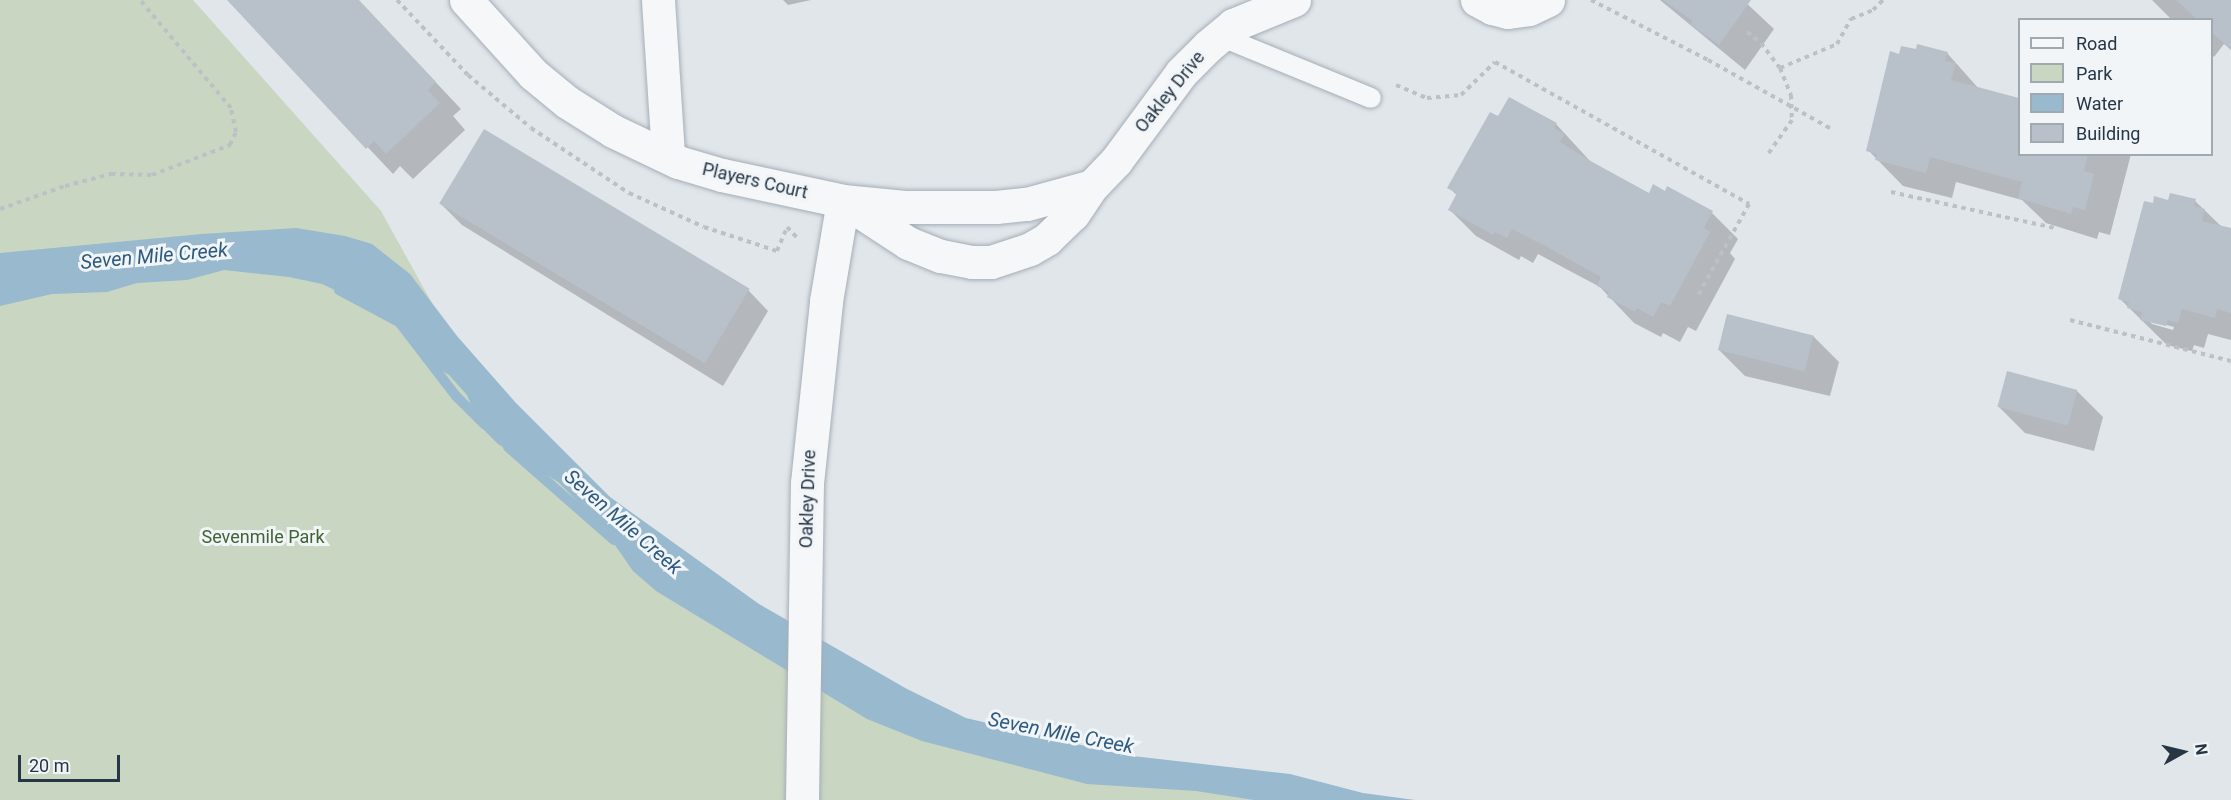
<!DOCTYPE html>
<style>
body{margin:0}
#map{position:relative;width:2231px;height:800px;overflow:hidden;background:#e1e6eb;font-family:Roboto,sans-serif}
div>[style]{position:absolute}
.green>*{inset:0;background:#c9d6c1}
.water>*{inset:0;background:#99b9cf}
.shadow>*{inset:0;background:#0003}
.stream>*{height:10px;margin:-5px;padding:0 5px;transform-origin:5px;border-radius:5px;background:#99b9cf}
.building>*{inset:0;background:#b8c0ca;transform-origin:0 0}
.path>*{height:4px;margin-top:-2px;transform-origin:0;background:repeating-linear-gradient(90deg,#bbc1c7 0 4.5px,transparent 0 9px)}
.roads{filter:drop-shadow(0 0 2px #a5aeb6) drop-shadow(0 0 2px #a5aeb6)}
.lane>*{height:20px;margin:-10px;padding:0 10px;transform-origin:10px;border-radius:10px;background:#f5f7f9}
.street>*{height:33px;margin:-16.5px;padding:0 16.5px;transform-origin:16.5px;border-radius:16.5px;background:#f5f7f9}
span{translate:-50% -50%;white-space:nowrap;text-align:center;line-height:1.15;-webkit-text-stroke:6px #f1f5f8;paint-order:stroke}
.street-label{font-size:18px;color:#273645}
.park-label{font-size:18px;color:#416233}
.water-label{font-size:20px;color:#2d5a7e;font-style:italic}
.legend{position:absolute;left:2018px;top:18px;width:195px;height:138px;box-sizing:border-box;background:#f1f5f8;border:2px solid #a0a9b0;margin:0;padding:8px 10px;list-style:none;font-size:18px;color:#273645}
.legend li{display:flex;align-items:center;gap:12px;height:30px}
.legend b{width:30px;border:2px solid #a0a9b0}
.north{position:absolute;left:2153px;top:722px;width:60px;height:60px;-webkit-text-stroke:4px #f1f5f8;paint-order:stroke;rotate:82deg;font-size:16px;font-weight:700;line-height:24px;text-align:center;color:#273645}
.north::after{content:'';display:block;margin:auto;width:21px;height:27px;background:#273645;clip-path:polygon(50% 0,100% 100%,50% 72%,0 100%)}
.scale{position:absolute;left:18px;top:755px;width:102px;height:27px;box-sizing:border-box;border:3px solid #273645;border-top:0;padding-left:8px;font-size:18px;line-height:21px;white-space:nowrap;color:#273645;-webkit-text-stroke:4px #f1f5f8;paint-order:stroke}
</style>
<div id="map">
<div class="green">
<div style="clip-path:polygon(0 0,193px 0,381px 211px,479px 388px,688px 586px,946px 738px,1338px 800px,0 800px)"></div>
</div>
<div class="water">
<div style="clip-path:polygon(296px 228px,345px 236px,372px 244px,410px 274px,457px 336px,516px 403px,610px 497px,759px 604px,907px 689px,966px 718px,1124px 755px,1290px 774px,1363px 793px,1415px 800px,1254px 800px,1196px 791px,1087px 784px,922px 741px,867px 719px,656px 591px,633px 571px,601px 525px,558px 482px,498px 444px,480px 426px,467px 395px,449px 375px,425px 360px,412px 336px,392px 317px,322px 284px,289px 277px,224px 270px,187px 280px,137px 283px,107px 292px,52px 294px,0 306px,0 253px,202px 234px)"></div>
</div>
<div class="shadow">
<div style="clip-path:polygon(229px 0,358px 0,461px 109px,453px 116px,465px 130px,413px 179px,400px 166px,393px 174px)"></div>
<div style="clip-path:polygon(783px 0,811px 0,788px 5px)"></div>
<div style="clip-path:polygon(1660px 0,1743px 0,1774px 29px,1745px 70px)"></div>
<div style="clip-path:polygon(2152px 0,2231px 0,2231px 50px,2224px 44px,2214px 57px,2212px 55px,2212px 20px,2172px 20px)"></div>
<div style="clip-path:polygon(1947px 53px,1979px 89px,2020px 99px,2020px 154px,2131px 154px,2110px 235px,2099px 232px,2097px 239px,2046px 223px,2022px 200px,1956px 182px,1952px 198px,1903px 186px,1868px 150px,1901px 55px)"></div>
<div style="clip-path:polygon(1499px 119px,1556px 124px,1590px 161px,1650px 195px,1712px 213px,1738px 239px,1730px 253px,1735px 259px,1696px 331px,1688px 327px,1680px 342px,1663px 333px,1661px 337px,1634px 323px,1600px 287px,1538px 254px,1533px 263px,1521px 256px,1519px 260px,1476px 236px,1450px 210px,1458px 196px,1449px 188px)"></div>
<div style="clip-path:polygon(evenodd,2195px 201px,2222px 227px,2231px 230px,2231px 340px,2208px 334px,2204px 348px,2194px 345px,2192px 351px,2167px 345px,2120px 299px,2154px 205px,2195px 201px,2148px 320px,2174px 327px,2173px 330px,2152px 324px,2148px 320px)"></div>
<div style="clip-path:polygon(441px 204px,748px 290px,768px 311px,723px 386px,462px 225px)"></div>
<div style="clip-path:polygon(1813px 336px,1839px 362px,1830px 396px,1745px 376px,1719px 350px)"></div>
<div style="clip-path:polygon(2077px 391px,2103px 417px,2094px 451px,2025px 433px,1999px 407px)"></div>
</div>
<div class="stream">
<div style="left:339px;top:290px;width:68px;rotate:28.1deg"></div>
<div style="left:399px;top:322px;width:93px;rotate:52.4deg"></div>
<div style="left:456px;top:396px;width:40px;rotate:45deg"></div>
<div style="left:508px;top:447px;width:141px;rotate:41.3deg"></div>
</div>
<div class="building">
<div style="clip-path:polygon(227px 0,359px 0,436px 82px,428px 90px,440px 103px,386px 154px,374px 141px,366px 149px)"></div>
<div style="clip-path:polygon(1663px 0,1751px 0,1719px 45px,1690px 24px,1693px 21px)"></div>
<div style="clip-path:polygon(2176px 0,2231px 0,2231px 49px,2211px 32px,2211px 20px,2198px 20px)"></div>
<div style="clip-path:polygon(1917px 44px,1948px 52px,1945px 61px,1956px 63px,1951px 80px,2019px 98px,2019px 154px,2088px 154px,2084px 171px,2094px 174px,2085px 210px,2073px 207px,2071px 214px,2018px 198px,2022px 182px,1930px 157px,1926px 173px,1875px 160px,1877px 154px,1866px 151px,1890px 51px,1899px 54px,1901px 46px,1916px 49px)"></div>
<div style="clip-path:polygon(1509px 97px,1557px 123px,1554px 128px,1564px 134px,1560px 142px,1594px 163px,1649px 193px,1653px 184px,1665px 191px,1667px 186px,1713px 211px,1704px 228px,1710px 232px,1670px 306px,1661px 302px,1653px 317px,1637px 308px,1635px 312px,1607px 297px,1609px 292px,1597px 286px,1601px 277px,1549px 248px,1512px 229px,1507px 238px,1495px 232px,1493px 235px,1448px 210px,1457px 193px,1447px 188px,1490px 112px,1498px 116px)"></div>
<div style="left:484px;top:129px;width:310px;height:87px;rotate:31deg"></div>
<div style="clip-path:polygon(2170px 193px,2196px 199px,2194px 206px,2205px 209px,2202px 221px,2231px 228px,2231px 313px,2217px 309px,2215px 318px,2182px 309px,2178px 323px,2168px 320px,2166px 326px,2140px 320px,2142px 312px,2127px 308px,2129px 302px,2118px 299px,2144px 201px,2153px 203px,2154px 196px,2168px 200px)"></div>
<div style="left:1727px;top:314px;width:89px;height:37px;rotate:14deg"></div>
<div style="left:2007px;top:371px;width:73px;height:37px;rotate:15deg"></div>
</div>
<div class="path">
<div style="left:397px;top:0;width:103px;rotate:46.6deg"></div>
<div style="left:468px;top:75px;width:82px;rotate:40.1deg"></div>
<div style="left:531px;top:128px;width:118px;rotate:33.6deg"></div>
<div style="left:629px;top:193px;width:82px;rotate:24.4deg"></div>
<div style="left:704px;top:227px;width:77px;rotate:18.2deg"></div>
<div style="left:777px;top:251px;width:26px;rotate:-67deg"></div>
<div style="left:787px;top:227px;width:18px;rotate:47deg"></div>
<div style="left:1591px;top:0;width:131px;rotate:27.1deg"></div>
<div style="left:1708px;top:60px;width:143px;rotate:29.2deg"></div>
<div style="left:1747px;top:32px;width:18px;rotate:38deg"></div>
<div style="left:1761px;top:43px;width:31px;rotate:53deg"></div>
<div style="left:1780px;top:68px;width:29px;rotate:68deg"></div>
<div style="left:1791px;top:95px;width:25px;rotate:88deg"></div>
<div style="left:1792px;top:120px;width:42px;rotate:125.2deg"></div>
<div style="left:1780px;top:68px;width:62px;rotate:-22.8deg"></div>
<div style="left:1837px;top:44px;width:29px;rotate:-61deg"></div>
<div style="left:1851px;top:19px;width:24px;rotate:-22deg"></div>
<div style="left:1873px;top:10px;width:14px;rotate:-45deg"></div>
<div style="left:1396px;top:85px;width:34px;rotate:23deg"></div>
<div style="left:1427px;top:98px;width:34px;rotate:-5deg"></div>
<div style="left:1461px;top:95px;width:47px;rotate:-44.1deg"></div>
<div style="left:1495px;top:62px;width:291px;rotate:29.2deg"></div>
<div style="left:1749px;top:204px;width:107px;rotate:119.2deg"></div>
<div style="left:1891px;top:192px;width:168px;rotate:12.4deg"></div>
<div style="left:0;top:209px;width:69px;rotate:-19.5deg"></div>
<div style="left:65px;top:186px;width:48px;rotate:-14.6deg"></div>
<div style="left:111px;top:174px;width:41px;rotate:1.4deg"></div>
<div style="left:152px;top:175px;width:84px;rotate:-21deg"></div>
<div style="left:230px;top:145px;width:14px;rotate:-65deg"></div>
<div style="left:236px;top:132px;width:25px;rotate:-102deg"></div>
<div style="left:231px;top:108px;width:141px;rotate:-130.1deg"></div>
<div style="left:2070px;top:320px;width:166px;rotate:14.3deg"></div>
</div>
<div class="roads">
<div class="lane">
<div style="left:1220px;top:36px;width:163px;rotate:22.3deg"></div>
</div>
<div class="street">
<div style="left:466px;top:0;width:100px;rotate:47.8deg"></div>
<div style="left:533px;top:74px;width:44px;rotate:39.5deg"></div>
<div style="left:567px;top:102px;width:54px;rotate:32.2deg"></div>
<div style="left:613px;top:131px;width:72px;rotate:25.5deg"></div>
<div style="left:678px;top:162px;width:46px;rotate:16.5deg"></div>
<div style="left:722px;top:175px;width:124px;rotate:12.1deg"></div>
<div style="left:843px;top:201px;width:62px;rotate:5.5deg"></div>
<div style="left:905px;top:207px;width:91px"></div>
<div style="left:996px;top:207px;width:31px;rotate:-6deg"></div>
<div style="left:1027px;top:204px;width:67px;rotate:-15.5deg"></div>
<div style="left:658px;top:0;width:156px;rotate:86.3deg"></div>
<div style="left:1477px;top:0;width:17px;rotate:28deg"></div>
<div style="left:1492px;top:8px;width:16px;rotate:14deg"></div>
<div style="left:1508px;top:12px;width:21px;rotate:-8deg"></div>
<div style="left:1529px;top:9px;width:21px;rotate:-25deg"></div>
<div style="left:847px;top:203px;width:73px;rotate:33.3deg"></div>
<div style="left:908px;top:243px;width:35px;rotate:22deg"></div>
<div style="left:941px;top:256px;width:32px;rotate:11deg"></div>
<div style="left:972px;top:262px;width:19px"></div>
<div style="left:991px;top:262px;width:41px;rotate:-18.4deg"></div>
<div style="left:1030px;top:249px;width:20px;rotate:-30deg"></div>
<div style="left:1047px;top:239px;width:36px;rotate:-44deg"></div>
<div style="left:1073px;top:214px;width:34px;rotate:-56deg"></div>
<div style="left:1092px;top:186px;width:35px;rotate:-46deg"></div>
<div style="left:1116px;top:161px;width:109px;rotate:-53.5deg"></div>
<div style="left:1181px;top:73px;width:38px;rotate:-45deg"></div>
<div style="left:1208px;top:46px;width:33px;rotate:-40deg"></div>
<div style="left:1233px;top:25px;width:66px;rotate:-22.3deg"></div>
<div style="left:802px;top:800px;width:317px;rotate:-89.1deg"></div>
<div style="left:807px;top:483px;width:183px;rotate:-84deg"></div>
<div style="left:826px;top:301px;width:101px;rotate:-80.4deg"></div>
</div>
</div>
<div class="street-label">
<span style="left:1170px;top:92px;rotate:-51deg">Oakley Drive</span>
<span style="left:755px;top:181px;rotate:13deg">Players Court</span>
<span style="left:808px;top:499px;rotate:-88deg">Oakley Drive</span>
</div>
<div class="park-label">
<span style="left:263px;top:537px">Sevenmile Park</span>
</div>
<div class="water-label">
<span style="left:154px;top:256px;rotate:-5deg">Seven Mile Creek</span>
<span style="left:623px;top:522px;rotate:41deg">Seven Mile Creek</span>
<span style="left:1061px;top:733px;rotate:11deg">Seven Mile Creek</span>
</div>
<ul class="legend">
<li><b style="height:8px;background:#f5f7f9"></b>Road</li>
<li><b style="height:16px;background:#c9d6c1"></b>Park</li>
<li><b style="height:16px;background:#99b9cf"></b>Water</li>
<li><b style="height:16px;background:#b8c0ca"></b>Building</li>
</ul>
<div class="north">N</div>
<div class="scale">20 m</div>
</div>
